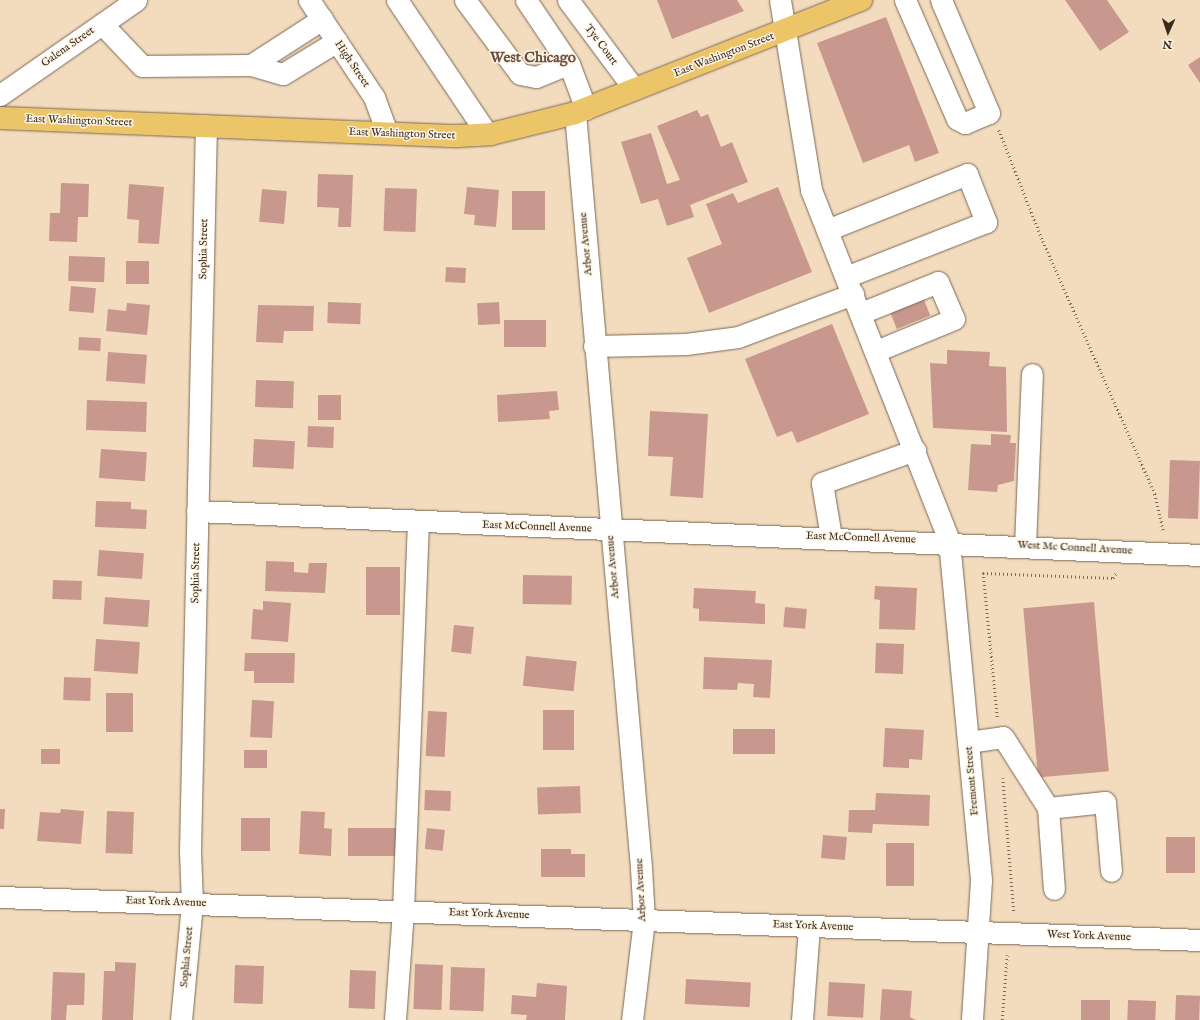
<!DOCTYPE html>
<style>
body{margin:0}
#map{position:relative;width:1200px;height:1020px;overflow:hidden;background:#f3dcbe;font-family:"IM FELL English",serif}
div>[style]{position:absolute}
.building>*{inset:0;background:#c8988f;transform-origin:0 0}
.path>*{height:2.5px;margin-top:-1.25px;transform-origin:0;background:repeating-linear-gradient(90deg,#7b6856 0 1px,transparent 0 4px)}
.roads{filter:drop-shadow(0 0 1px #7b6856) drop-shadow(0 0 1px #7b6856)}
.minor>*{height:21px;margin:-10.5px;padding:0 10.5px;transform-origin:10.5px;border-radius:10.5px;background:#fff}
.major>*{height:22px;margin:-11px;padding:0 11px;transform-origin:11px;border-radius:11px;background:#edc569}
span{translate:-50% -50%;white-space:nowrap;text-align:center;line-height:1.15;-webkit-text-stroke:3px #fcf5e5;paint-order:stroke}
.street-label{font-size:11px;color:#3b2a1e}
.district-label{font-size:15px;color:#6c5046;font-weight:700}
.north{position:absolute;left:1148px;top:12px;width:40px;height:40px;-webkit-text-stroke:3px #fcf5e5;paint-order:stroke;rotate:183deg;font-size:11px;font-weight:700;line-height:16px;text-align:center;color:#3b2a1e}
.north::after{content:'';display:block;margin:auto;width:14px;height:18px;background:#3b2a1e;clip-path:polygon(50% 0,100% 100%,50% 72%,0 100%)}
</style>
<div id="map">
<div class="building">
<div style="clip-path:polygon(657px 0,737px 0,744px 11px,672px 39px)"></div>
<div style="clip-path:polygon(1065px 0,1107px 0,1129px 32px,1100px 51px)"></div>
<div style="clip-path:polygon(886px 17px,939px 153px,915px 162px,909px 145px,863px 163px,817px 43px)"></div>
<div style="clip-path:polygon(1200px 57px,1200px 83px,1188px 65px)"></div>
<div style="clip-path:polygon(697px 110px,701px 117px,708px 114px,721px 147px,732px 142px,748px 182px,690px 205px,694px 217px,667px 226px,658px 199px,641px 204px,621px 142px,651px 133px,667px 184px,680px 180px,657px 126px)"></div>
<div style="clip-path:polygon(318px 174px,353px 175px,351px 227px,338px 227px,339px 208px,317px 207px)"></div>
<div style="clip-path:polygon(61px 183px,89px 184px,88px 217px,78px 217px,77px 242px,49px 241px,50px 213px,60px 213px)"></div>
<div style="clip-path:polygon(129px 184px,164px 187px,159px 244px,138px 243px,139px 220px,127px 219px)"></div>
<div style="clip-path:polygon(467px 187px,499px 190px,496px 227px,474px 225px,475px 215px,464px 214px)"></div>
<div style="clip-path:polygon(778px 187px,812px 272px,709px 313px,687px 258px,722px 244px,706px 204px,733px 193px,738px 203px)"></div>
<div style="left:385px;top:188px;width:32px;height:43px;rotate:2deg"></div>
<div style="left:262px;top:189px;width:25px;height:33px;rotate:5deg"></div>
<div style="left:512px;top:191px;width:33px;height:39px"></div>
<div style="left:69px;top:256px;width:36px;height:25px;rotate:2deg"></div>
<div style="left:126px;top:261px;width:23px;height:23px"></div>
<div style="left:446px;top:267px;width:20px;height:15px;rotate:3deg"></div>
<div style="left:71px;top:286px;width:25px;height:25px;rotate:5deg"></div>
<div style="left:922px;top:295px;width:22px;height:36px;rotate:68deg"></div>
<div style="left:328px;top:302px;width:33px;height:21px;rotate:2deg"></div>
<div style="left:499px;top:302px;width:22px;height:22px;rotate:87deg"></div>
<div style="clip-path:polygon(127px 303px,150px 305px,147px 335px,106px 331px,108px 309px,126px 311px)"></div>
<div style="clip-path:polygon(258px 305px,314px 306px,313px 331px,284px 331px,283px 343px,256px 342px)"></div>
<div style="left:504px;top:320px;width:42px;height:27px"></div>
<div style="clip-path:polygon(832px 324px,869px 414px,797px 443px,792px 431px,777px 437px,745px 359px)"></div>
<div style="left:79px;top:337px;width:22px;height:13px;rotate:3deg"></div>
<div style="clip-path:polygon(947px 350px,990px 352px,989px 366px,1006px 367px,1007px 432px,933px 428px,930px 363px,947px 364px)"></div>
<div style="left:108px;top:352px;width:39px;height:29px;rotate:4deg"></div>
<div style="left:256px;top:380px;width:38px;height:27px;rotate:2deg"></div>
<div style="clip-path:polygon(557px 391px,559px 410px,549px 411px,550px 419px,498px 422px,497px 395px)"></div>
<div style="left:318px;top:395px;width:23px;height:25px"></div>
<div style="left:87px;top:400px;width:60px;height:30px;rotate:2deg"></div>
<div style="clip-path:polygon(650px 411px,708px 414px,703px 498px,670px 496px,673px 457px,648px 456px)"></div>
<div style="left:308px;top:426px;width:26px;height:21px;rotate:2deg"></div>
<div style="clip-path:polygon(991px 434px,1011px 435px,1010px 443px,1016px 443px,1014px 481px,998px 485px,997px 492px,968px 490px,971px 444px,991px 445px)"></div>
<div style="left:254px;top:439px;width:41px;height:28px;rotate:3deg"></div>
<div style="left:101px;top:449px;width:46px;height:29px;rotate:4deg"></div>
<div style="left:1170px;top:460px;width:30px;height:58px;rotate:2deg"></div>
<div style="clip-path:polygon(96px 501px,131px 502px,131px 509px,147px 510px,146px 529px,95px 527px)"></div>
<div style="left:99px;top:550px;width:45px;height:26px;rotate:4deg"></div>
<div style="clip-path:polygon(266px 561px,294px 562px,294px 572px,308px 573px,309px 563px,327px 563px,325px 593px,265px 591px)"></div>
<div style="left:366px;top:567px;width:34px;height:48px"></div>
<div style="left:523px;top:575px;width:49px;height:29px;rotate:1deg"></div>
<div style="left:53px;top:580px;width:29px;height:19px;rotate:2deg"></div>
<div style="clip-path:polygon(875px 586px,917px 588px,915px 630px,879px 629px,880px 600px,874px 599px)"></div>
<div style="clip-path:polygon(694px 588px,756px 591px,755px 603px,765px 604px,765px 624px,699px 621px,699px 609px,693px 608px)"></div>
<div style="left:105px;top:597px;width:45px;height:27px;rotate:4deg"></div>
<div style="clip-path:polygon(263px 601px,291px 603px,288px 642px,251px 639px,253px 609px,263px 610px)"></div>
<div style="left:1094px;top:602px;width:170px;height:71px;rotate:85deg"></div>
<div style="left:785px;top:607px;width:22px;height:20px;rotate:5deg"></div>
<div style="left:454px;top:625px;width:20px;height:27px;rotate:6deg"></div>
<div style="left:96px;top:639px;width:44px;height:32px;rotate:4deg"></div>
<div style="left:876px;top:643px;width:28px;height:30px;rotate:2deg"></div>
<div style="clip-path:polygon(245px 653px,295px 653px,294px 683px,254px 683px,254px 671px,244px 671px)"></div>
<div style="left:526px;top:656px;width:51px;height:30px;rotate:6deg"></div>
<div style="clip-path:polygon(704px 657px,772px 660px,770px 698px,753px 697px,754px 684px,738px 683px,737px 690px,703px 689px)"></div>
<div style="left:64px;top:677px;width:27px;height:23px;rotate:2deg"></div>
<div style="left:106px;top:693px;width:27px;height:39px"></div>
<div style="left:252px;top:700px;width:22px;height:37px;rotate:3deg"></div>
<div style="left:543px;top:710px;width:31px;height:40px"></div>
<div style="left:428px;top:711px;width:19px;height:45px;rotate:3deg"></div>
<div style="clip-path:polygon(885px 728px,924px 730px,922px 760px,909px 759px,909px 768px,883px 767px)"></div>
<div style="left:733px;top:729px;width:42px;height:25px"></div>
<div style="left:60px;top:749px;width:15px;height:19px;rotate:90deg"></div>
<div style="left:244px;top:750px;width:23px;height:18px"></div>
<div style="left:580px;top:786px;width:27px;height:43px;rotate:88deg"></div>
<div style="left:425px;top:790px;width:26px;height:20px;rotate:2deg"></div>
<div style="clip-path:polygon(876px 793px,930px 795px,929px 826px,873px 824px,872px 833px,848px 832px,849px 810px,875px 810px)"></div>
<div style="clip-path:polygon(0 809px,5px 809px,4px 829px,0 829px)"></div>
<div style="clip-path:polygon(61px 809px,84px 811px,81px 844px,37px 841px,40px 812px,60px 813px)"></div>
<div style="left:107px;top:811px;width:27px;height:42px;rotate:2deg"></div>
<div style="clip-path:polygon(301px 811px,325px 812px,324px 828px,332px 829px,331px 856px,299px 854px)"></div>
<div style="left:241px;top:818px;width:29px;height:33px"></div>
<div style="left:348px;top:828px;width:52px;height:28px"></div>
<div style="left:427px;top:828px;width:18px;height:21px;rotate:6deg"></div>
<div style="left:823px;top:835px;width:24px;height:23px;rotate:5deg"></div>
<div style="left:1166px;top:837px;width:29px;height:36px"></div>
<div style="left:886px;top:843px;width:28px;height:43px"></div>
<div style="clip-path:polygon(541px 849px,571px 849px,571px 854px,585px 854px,585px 877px,541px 877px)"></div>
<div style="clip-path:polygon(115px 962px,136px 963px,133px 1020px,102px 1020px,104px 971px,115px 971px)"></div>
<div style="left:415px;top:964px;width:28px;height:45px;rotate:2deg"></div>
<div style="left:235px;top:965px;width:29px;height:38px;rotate:2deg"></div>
<div style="left:451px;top:967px;width:34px;height:43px;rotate:2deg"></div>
<div style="left:350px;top:970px;width:26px;height:38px;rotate:2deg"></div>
<div style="clip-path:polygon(53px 972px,85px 973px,84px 1005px,67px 1005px,66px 1020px,51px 1020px)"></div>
<div style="left:686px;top:979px;width:65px;height:25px;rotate:3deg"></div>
<div style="left:829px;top:982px;width:36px;height:34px;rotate:3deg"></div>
<div style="clip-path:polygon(537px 983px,567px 986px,565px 1020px,526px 1020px,527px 1015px,511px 1014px,512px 995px,536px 997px)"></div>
<div style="clip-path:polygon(882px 989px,912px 991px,910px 1017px,916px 1020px,880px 1020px)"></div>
<div style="left:1176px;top:995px;width:24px;height:25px;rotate:2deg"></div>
<div style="left:1081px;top:1000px;width:29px;height:20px"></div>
<div style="left:1128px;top:1000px;width:28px;height:20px;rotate:2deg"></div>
</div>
<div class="path">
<div style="left:999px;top:130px;width:119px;rotate:68.4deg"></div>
<div style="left:1043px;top:241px;width:277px;rotate:66.1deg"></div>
<div style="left:1155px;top:494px;width:39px;rotate:77deg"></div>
<div style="left:997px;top:717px;width:145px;rotate:-95.6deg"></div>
<div style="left:983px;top:573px;width:130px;rotate:2.2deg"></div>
<div style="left:1113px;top:578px;width:6px;rotate:-59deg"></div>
<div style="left:1003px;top:778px;width:134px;rotate:85.3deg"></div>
<div style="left:1002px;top:1020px;width:65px;rotate:-85.6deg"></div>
</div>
<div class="roads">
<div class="minor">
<div style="left:309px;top:0;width:117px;rotate:56.2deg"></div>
<div style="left:374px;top:97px;width:38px;rotate:70deg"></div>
<div style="left:397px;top:0;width:161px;rotate:56.1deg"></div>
<div style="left:465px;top:0;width:92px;rotate:53.4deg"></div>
<div style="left:520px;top:74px;width:16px;rotate:11deg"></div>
<div style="left:536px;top:77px;width:35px;rotate:-22deg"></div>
<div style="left:526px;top:0;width:77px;rotate:56.1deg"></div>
<div style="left:569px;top:64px;width:48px;rotate:69.3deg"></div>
<div style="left:568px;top:0;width:111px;rotate:53.4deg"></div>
<div style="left:780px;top:0;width:193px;rotate:80.7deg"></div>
<div style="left:811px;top:190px;width:377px;rotate:68.5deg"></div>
<div style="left:949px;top:541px;width:341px;rotate:84.6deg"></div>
<div style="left:981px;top:880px;width:140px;rotate:93.7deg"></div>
<div style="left:905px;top:0;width:130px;rotate:66.4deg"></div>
<div style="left:957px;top:119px;width:9px;rotate:27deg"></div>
<div style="left:965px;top:123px;width:26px;rotate:-23deg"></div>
<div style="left:989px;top:113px;width:123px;rotate:-113deg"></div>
<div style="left:102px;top:24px;width:58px;rotate:46.4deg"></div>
<div style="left:142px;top:66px;width:109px;rotate:-0.5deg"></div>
<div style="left:251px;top:65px;width:33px;rotate:16deg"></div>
<div style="left:283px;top:74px;width:63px;rotate:-31.4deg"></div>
<div style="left:251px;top:65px;width:85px;rotate:-32.9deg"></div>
<div style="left:0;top:95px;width:166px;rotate:-34.9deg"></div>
<div style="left:575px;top:113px;width:758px;rotate:85deg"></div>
<div style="left:641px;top:868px;width:52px;rotate:86.7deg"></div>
<div style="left:644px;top:920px;width:101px;rotate:96.8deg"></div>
<div style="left:827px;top:230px;width:151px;rotate:-21.8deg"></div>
<div style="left:967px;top:174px;width:52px;rotate:68.4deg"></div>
<div style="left:986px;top:222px;width:150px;rotate:158.6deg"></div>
<div style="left:861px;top:313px;width:83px;rotate:-21.9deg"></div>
<div style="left:938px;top:282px;width:40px;rotate:66.6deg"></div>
<div style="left:954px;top:319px;width:84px;rotate:157.7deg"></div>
<div style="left:594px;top:346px;width:92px;rotate:-1.2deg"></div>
<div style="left:686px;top:344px;width:52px;rotate:-7.7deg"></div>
<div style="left:738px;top:337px;width:123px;rotate:-20.5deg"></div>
<div style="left:197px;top:511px;width:1004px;rotate:2.51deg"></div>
<div style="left:831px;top:537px;width:55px;rotate:-99.5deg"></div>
<div style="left:822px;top:483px;width:99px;rotate:-19.5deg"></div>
<div style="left:1025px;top:546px;width:172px;rotate:-87.7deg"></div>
<div style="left:968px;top:742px;width:35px;rotate:-8deg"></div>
<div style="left:1003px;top:737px;width:84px;rotate:57.6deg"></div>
<div style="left:1048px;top:808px;width:81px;rotate:85.8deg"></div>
<div style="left:1048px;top:808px;width:57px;rotate:-6deg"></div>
<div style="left:1105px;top:802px;width:69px;rotate:85deg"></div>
<div style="left:0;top:897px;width:1201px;rotate:2.05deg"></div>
<div style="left:181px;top:1020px;width:118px;rotate:-84.6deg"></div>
<div style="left:192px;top:903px;width:52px;rotate:-92.2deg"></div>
<div style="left:190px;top:851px;width:726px;rotate:-88.74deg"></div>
<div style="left:395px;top:1020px;width:109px;rotate:-85.8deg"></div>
<div style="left:403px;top:911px;width:388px;rotate:-87.8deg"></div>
<div style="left:802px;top:1020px;width:94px;rotate:-85.7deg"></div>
</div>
<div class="major">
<div style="left:0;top:118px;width:457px;rotate:2.3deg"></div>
<div style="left:457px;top:136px;width:34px;rotate:-3deg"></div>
<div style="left:491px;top:134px;width:87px;rotate:-14deg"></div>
<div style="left:575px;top:113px;width:308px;rotate:-21.6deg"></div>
</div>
</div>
<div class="street-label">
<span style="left:601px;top:45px;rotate:53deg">Tye Court</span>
<span style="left:68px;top:47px;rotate:-35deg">Galena Street</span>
<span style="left:724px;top:55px;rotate:-21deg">East Washington Street</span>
<span style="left:352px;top:64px;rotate:56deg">High Street</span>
<span style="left:79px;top:121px;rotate:2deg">East Washington Street</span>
<span style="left:402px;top:134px;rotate:2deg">East Washington Street</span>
<span style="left:586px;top:244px;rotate:-95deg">Arbor Avenue</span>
<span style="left:204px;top:249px;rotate:-89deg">Sophia Street</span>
<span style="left:537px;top:527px;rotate:2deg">East McConnell Avenue</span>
<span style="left:861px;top:538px;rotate:2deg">East McConnell Avenue</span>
<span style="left:1075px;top:548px;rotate:3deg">West Mc Connell Avenue</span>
<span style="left:613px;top:567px;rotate:-95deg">Arbor Avenue</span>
<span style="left:196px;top:573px;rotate:-89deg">Sophia Street</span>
<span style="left:972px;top:781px;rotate:-95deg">Fremont Street</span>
<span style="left:641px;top:890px;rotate:-93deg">Arbor Avenue</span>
<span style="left:166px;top:902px;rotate:2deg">East York Avenue</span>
<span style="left:489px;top:914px;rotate:2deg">East York Avenue</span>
<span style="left:813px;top:926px;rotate:2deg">East York Avenue</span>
<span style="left:1089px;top:936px;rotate:2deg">West York Avenue</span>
<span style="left:187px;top:957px;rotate:-85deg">Sophia Street</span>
</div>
<div class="district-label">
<span style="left:533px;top:58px">West Chicago</span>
</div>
<div class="north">N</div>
</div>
